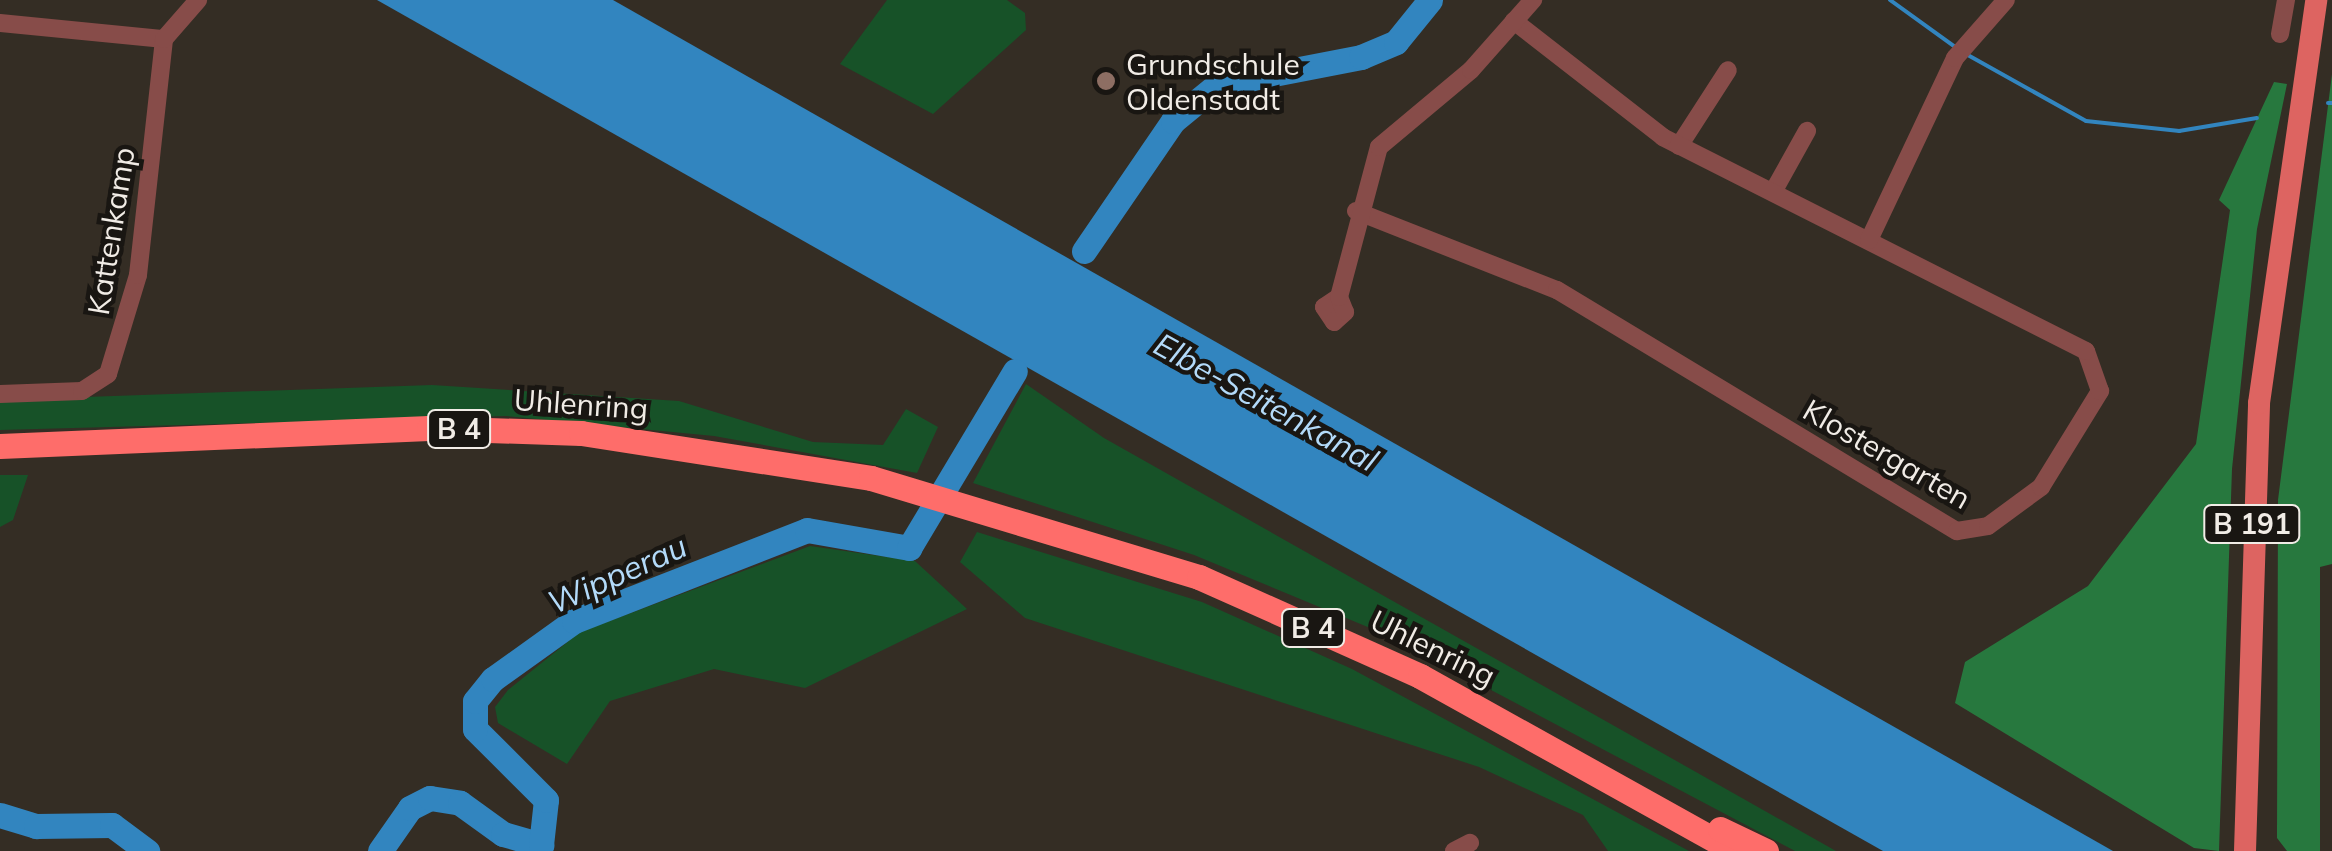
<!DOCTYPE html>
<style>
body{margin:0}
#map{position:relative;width:2332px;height:851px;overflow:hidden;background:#342d24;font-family:Mulish,sans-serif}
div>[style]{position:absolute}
.green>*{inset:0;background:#175228}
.forest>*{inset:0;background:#27783e}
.water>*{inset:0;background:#3285bf}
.stream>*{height:4px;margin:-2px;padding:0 2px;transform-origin:2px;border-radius:2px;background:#3285bf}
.river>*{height:25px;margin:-12.5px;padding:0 12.5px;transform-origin:12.5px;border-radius:12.5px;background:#3285bf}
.minor>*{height:18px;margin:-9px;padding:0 9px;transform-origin:9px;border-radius:9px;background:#874c49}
.major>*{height:22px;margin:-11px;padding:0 11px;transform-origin:11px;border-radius:11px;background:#dd6461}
.highway>*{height:25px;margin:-12.5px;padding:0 12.5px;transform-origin:12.5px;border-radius:12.5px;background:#fe6d6a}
.dots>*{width:28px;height:28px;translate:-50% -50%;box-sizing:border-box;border:5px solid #191612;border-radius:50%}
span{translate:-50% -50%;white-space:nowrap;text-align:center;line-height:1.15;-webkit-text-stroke:9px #191612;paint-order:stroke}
.shield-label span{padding:2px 8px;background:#191612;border:2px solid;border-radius:8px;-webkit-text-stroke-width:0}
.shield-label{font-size:28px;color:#f1ece6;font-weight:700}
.poi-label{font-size:30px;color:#f1ece6}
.left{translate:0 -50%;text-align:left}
.street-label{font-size:30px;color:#f1ece6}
.water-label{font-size:32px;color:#b3daf9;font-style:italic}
</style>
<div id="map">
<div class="green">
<div style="clip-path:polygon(887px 0,1007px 0,1025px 13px,1026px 30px,933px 114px,840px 64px)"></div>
<div style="clip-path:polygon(1026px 384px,1104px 438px,1836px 851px,1795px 851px,1387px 635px,1194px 555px,973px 483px)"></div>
<div style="clip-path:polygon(432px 385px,679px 401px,813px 442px,883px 445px,906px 409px,938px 427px,917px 473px,714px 436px,506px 416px,0 430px,0 400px)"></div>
<div style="clip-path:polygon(0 475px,28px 475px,13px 520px,0 527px)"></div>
<div style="clip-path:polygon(977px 532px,1202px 602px,1352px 669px,1689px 851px,1608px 851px,1583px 815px,1479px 767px,1025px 618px,960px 562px)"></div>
<div style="clip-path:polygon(810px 546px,915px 561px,967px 609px,805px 688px,714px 669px,610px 701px,567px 764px,498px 723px,495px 707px,508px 690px,580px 632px)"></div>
</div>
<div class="forest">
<div style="clip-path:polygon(2332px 74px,2332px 564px,2320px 567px,2320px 851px,2287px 851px,2277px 838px,2278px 500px)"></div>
<div style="clip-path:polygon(2274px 82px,2287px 84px,2257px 229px,2232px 469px,2219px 851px,2194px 848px,1955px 703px,1965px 662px,2088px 586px,2196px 444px,2230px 210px,2219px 200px)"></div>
</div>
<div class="water">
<div style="clip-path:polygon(377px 0,613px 0,2113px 851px,1883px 851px)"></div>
</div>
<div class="stream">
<div style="left:1890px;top:0;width:84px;rotate:35.8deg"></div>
<div style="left:1966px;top:54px;width:137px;rotate:29.2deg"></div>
<div style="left:2086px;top:121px;width:94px;rotate:6.1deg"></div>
<div style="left:2179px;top:131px;width:79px;rotate:-9.5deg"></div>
<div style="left:2328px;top:103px;width:4px"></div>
</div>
<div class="river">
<div style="left:1084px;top:251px;width:158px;rotate:-55.6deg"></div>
<div style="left:1173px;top:121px;width:57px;rotate:-39.3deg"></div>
<div style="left:1217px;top:85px;width:147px;rotate:-11deg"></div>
<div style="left:1361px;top:57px;width:38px;rotate:-23deg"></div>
<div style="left:1396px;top:42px;width:54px;rotate:-51deg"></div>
<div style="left:0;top:815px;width:38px;rotate:17deg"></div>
<div style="left:36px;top:826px;width:76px;rotate:-0.8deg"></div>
<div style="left:112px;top:825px;width:44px;rotate:36.6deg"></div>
<div style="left:380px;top:851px;width:52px;rotate:-55.1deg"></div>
<div style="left:410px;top:808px;width:22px;rotate:-27deg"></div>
<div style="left:430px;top:798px;width:30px;rotate:9deg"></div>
<div style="left:460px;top:803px;width:53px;rotate:35.8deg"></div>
<div style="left:503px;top:834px;width:40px;rotate:16deg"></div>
<div style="left:541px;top:845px;width:45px;rotate:-83.7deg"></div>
<div style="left:546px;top:800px;width:100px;rotate:-135deg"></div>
<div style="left:475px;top:729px;width:28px;rotate:-90deg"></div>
<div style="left:475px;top:701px;width:28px;rotate:-51deg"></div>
<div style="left:493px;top:679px;width:100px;rotate:-35.6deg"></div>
<div style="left:574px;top:621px;width:250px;rotate:-21.3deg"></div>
<div style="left:807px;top:530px;width:104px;rotate:10deg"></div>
<div style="left:909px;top:548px;width:206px;rotate:-59.1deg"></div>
</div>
<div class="minor">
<div style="left:0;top:23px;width:165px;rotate:5.6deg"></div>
<div style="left:2280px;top:34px;width:35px;rotate:-80deg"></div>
<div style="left:1679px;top:146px;width:90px;rotate:-57.2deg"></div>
<div style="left:1773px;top:192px;width:70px;rotate:-60.9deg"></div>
<div style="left:1356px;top:211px;width:216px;rotate:21.5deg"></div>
<div style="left:1557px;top:290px;width:467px;rotate:31.1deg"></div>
<div style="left:1957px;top:531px;width:31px;rotate:-9deg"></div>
<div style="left:1988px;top:526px;width:66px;rotate:-36.3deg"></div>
<div style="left:2041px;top:487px;width:113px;rotate:-58.4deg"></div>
<div style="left:2100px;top:391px;width:42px;rotate:-109.3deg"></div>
<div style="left:2086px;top:351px;width:474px;rotate:-153.2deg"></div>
<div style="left:1663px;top:137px;width:189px;rotate:-142.1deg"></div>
<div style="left:1869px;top:240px;width:201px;rotate:-64.7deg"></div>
<div style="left:1955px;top:58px;width:77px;rotate:-48.7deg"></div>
<div style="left:1339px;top:297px;width:18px;rotate:146deg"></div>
<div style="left:1324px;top:307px;width:18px;rotate:56deg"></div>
<div style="left:1334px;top:322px;width:15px;rotate:-42deg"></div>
<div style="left:1345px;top:312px;width:16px;rotate:-112deg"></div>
<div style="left:1339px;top:297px;width:155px;rotate:-75.1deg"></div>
<div style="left:1379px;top:147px;width:120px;rotate:-39.9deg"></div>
<div style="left:1471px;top:70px;width:94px;rotate:-48.5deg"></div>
<div style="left:0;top:394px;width:82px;rotate:-2.1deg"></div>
<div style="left:82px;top:391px;width:31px;rotate:-33deg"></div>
<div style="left:108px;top:374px;width:103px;rotate:-73.1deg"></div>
<div style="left:138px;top:275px;width:237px;rotate:-83.7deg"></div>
<div style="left:164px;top:39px;width:52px;rotate:-48.9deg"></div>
<div style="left:1454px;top:851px;width:18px;rotate:-27deg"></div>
</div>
<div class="major">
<div style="left:2245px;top:851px;width:448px;rotate:-88.2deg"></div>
<div style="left:2259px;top:403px;width:407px;rotate:-81.9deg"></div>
</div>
<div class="highway">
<div style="left:0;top:446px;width:429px;rotate:-2.4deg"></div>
<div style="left:429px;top:428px;width:152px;rotate:1.9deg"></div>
<div style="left:581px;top:433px;width:293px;rotate:8.8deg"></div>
<div style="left:871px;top:478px;width:343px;rotate:16.8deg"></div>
<div style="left:1199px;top:577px;width:242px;rotate:24.1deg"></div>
<div style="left:1420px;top:676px;width:359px;rotate:29.1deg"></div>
<div style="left:1720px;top:829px;width:51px;rotate:25.6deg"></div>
</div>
<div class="dots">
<div style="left:1106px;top:81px;background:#8d6e63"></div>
</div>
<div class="shield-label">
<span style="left:459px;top:429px">B 4</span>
<span style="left:2252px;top:524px">B 191</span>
<span style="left:1313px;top:628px">B 4</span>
</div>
<div class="poi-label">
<span class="left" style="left:1126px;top:81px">Grundschule<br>Oldenstadt</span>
</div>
<div class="street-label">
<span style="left:111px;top:231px;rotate:-81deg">Kattenkamp</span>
<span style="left:581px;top:404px;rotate:4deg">Uhlenring</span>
<span style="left:1887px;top:454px;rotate:30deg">Klostergarten</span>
<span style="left:1433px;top:648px;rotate:26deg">Uhlenring</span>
</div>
<div class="water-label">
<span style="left:1266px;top:402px;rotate:29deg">Elbe-Seitenkanal</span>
<span style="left:617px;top:574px;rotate:-24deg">Wipperau</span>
</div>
</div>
